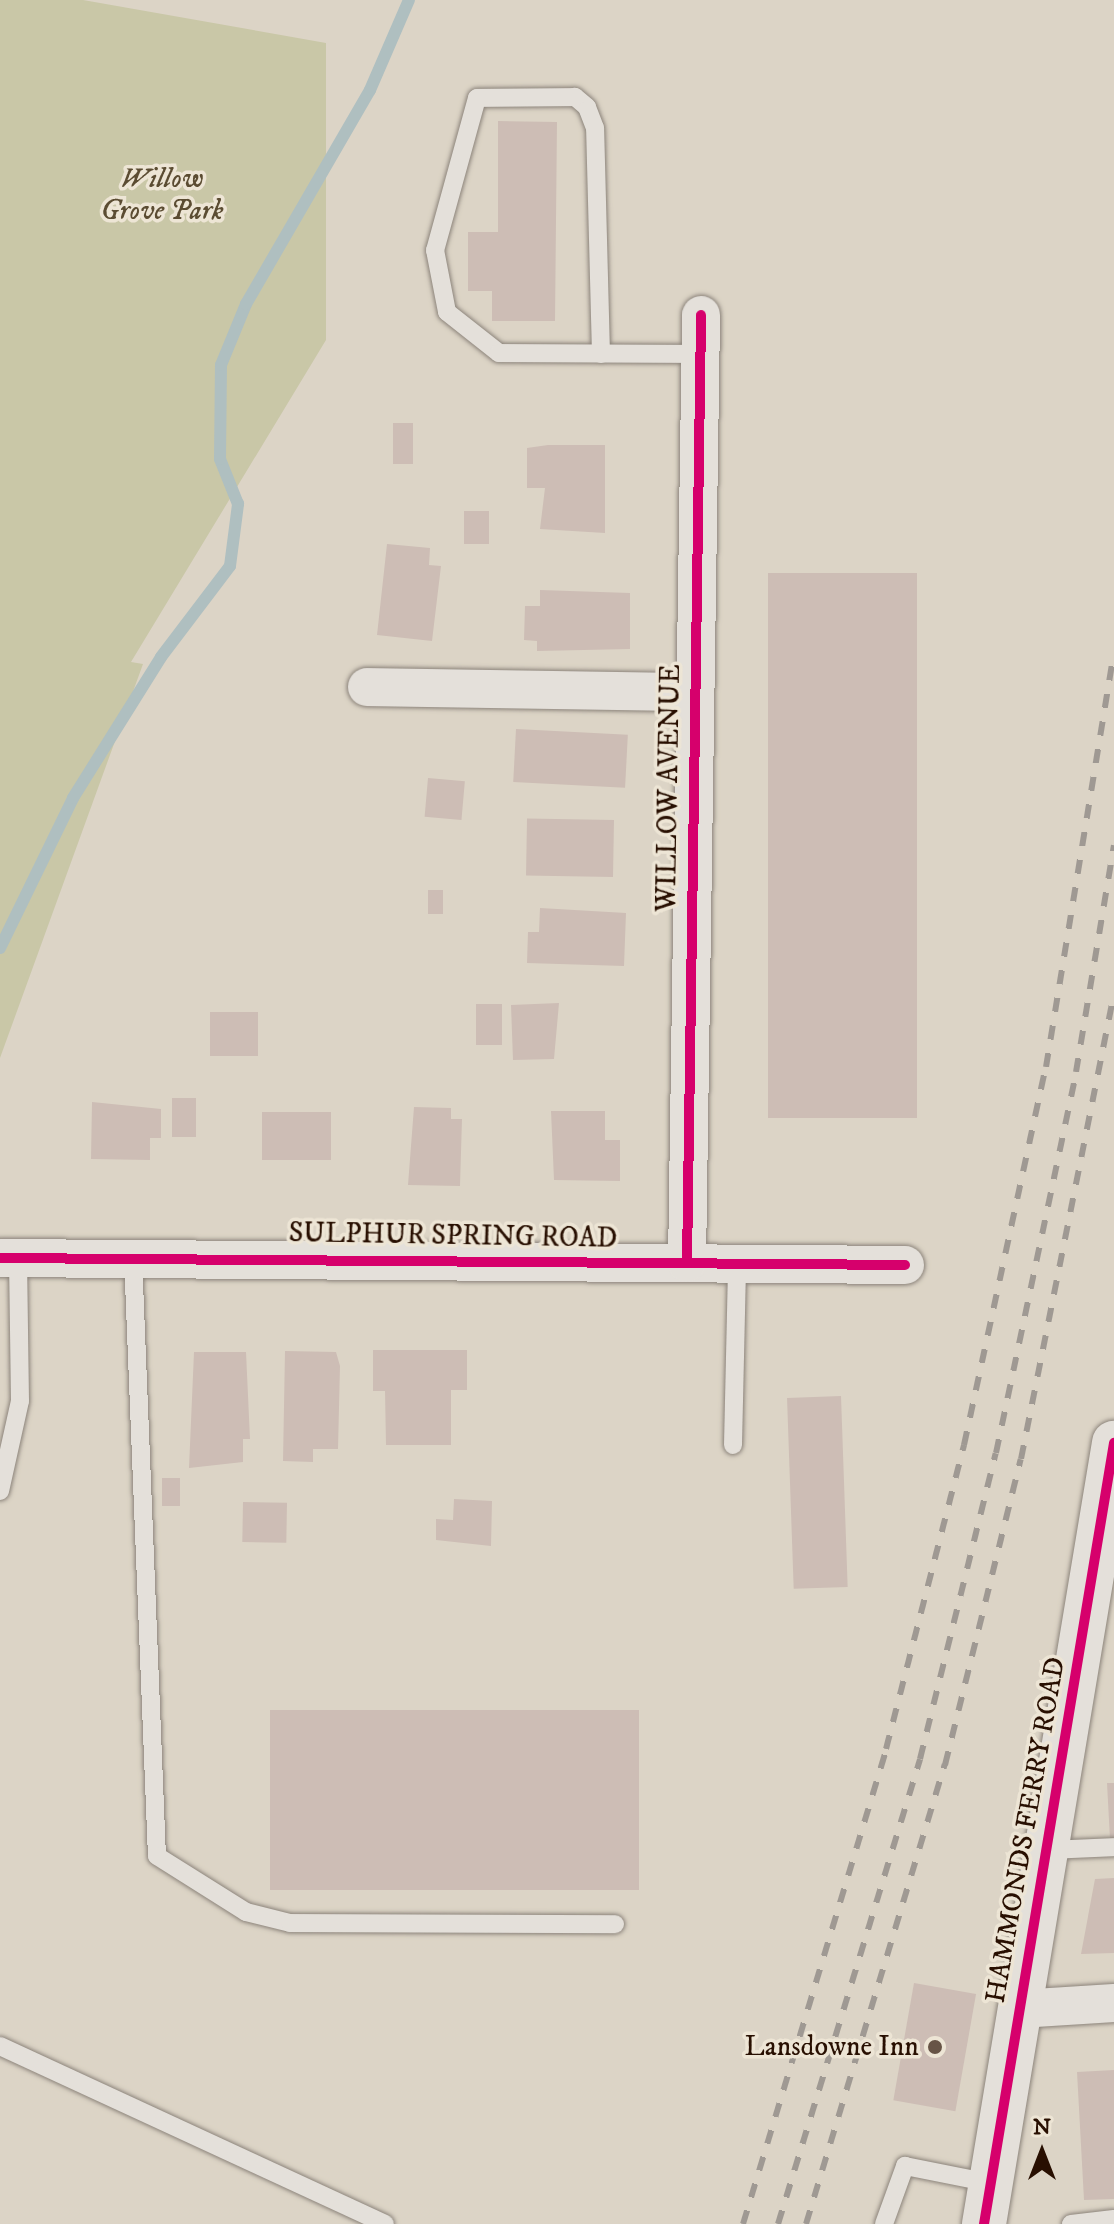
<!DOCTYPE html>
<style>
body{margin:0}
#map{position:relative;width:1114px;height:2224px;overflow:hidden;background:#dcd4c6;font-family:"IM FELL DW Pica",serif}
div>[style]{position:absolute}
.green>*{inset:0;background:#c9c7a7}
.stream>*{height:12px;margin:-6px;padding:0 6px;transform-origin:6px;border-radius:6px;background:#afbfc0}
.building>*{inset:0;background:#cdbdb5;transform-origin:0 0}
.roads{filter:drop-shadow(0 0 2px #8c847b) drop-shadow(0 0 2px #8c847b)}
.lane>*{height:18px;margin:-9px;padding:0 9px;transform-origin:9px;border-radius:9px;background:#e4e0da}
.street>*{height:38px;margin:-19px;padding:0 19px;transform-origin:19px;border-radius:19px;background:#e4e0da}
.secondary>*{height:44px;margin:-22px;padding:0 22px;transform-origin:22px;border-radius:22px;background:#e4e0da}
.rail>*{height:6px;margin-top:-3px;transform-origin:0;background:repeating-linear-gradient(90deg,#9f9993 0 14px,transparent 0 28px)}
.cycleway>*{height:10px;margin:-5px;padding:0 5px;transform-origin:5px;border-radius:5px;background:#d6006c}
.dots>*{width:22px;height:22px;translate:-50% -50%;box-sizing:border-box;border:4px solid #ede5d5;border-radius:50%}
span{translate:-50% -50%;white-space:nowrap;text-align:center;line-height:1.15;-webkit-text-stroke:7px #ede5d5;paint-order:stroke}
.park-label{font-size:28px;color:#5b4c32;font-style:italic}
.street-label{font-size:28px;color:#280f01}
.poi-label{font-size:28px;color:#280f01}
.right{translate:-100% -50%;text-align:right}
.north{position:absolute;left:1002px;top:2112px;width:80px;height:80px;-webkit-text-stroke:6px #ede5d5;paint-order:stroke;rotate:0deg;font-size:22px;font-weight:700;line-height:32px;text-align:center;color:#280f01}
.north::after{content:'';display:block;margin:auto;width:28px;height:36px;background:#280f01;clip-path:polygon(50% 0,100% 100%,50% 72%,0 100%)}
</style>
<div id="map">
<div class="green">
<div style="clip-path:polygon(0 0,83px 0,326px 43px,326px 340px,131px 662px,143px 664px,0 1058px)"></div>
</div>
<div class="stream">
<div style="left:0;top:948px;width:167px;rotate:-64deg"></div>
<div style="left:73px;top:798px;width:166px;rotate:-58deg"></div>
<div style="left:161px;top:657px;width:114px;rotate:-52.8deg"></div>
<div style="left:230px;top:566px;width:63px;rotate:-82.6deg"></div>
<div style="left:238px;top:504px;width:48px;rotate:-111.8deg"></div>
<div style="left:220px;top:459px;width:94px;rotate:-89.4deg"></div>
<div style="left:221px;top:365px;width:66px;rotate:-67.7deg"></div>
<div style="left:246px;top:304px;width:247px;rotate:-59.9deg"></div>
<div style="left:370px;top:90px;width:98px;rotate:-66.6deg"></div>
</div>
<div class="building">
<div style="clip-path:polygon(498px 121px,557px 122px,555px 321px,492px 321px,492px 291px,468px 291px,468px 232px,498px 232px)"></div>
<div style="left:413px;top:423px;width:41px;height:20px;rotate:90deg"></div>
<div style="clip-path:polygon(548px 445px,605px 445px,605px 533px,540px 529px,545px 488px,527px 488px,527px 448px)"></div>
<div style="left:464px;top:511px;width:25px;height:33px"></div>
<div style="clip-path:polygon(387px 544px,430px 548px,429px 565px,441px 566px,432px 641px,377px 635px)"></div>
<div style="left:768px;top:573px;width:149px;height:545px"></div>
<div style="clip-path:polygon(540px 590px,630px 593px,630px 649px,537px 651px,537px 641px,524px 640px,525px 606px,540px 606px)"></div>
<div style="left:516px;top:729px;width:112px;height:53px;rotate:3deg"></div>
<div style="left:428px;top:778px;width:37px;height:39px;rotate:5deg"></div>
<div style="left:614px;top:820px;width:57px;height:87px;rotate:91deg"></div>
<div style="left:428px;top:890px;width:15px;height:24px"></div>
<div style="clip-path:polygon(540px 908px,626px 913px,624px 966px,527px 963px,528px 932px,539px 932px)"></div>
<div style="clip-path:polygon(559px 1003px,554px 1059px,513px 1060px,511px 1005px)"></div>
<div style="left:502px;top:1004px;width:41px;height:26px;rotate:90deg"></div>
<div style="left:210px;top:1012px;width:48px;height:44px"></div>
<div style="left:172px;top:1098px;width:24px;height:39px"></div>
<div style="clip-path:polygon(92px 1102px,161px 1109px,161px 1138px,150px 1138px,150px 1160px,91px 1159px)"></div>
<div style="clip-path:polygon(414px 1107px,451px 1108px,451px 1119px,462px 1119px,460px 1186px,408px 1185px)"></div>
<div style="clip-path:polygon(551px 1111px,605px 1111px,605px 1140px,620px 1140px,620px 1181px,554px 1180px)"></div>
<div style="left:262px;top:1112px;width:69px;height:48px"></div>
<div style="clip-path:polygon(373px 1350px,467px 1350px,467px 1390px,451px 1390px,451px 1445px,386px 1445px,385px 1391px,373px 1391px)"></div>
<div style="clip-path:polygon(285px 1351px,336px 1352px,340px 1366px,338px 1449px,313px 1449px,313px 1462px,283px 1461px)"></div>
<div style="clip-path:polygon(194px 1352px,246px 1352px,250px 1439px,243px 1439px,243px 1462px,189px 1468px)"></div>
<div style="left:841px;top:1396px;width:191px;height:54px;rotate:88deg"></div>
<div style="left:162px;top:1478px;width:18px;height:28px"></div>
<div style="clip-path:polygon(454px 1499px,492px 1501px,491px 1546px,436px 1540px,436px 1519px,453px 1520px)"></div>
<div style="left:243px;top:1502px;width:44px;height:40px;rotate:1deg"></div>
<div style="left:639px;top:1710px;width:180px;height:369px;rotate:90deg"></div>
<div style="clip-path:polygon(1107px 1783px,1114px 1783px,1114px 1839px,1110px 1839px)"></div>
<div style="clip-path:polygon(1114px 1878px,1114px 1953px,1081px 1954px,1095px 1879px)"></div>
<div style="left:914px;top:1983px;width:63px;height:119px;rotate:10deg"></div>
<div style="clip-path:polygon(1114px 2070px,1114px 2199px,1084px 2200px,1077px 2072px)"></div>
</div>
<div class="roads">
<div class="lane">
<div style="left:601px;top:354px;width:226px;rotate:-91.5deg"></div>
<div style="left:595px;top:128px;width:22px;rotate:-111deg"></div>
<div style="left:587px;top:107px;width:16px;rotate:-140deg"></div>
<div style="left:575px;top:97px;width:98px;rotate:179.4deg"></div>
<div style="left:477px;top:98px;width:158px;rotate:105.4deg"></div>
<div style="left:435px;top:250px;width:63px;rotate:79deg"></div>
<div style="left:447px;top:312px;width:66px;rotate:38.3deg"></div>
<div style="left:499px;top:353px;width:201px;rotate:0.3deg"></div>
<div style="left:133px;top:1257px;width:599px;rotate:87.71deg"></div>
<div style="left:157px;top:1856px;width:105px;rotate:32.2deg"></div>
<div style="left:246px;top:1912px;width:45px;rotate:14deg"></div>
<div style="left:290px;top:1923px;width:325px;rotate:0.2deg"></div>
<div style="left:733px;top:1445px;width:182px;rotate:-88.7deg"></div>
<div style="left:0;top:1491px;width:92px;rotate:-77.5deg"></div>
<div style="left:20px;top:1401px;width:143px;rotate:-90.8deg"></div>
<div style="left:1046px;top:1850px;width:68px;rotate:-2.5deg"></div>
<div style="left:0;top:2046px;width:424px;rotate:24.8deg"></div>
<div style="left:884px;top:2224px;width:62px;rotate:-70.1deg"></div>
<div style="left:905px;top:2166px;width:87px;rotate:11.3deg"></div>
<div style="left:1071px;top:2224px;width:43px;rotate:-6.6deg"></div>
</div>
<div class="street">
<div style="left:367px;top:687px;width:326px;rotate:0.9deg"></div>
<div style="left:0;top:1258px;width:905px;rotate:0.44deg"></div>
<div style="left:687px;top:1263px;width:948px;rotate:-89.15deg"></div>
<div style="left:1019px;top:2009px;width:95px;rotate:-3.6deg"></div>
</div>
<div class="secondary">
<div style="left:984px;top:2224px;width:792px;rotate:-80.55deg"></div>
</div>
</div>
<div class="rail">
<div style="left:743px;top:2224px;width:496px;rotate:-73.2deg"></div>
<div style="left:886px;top:1749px;width:314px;rotate:-75.6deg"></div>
<div style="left:964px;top:1445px;width:387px;rotate:-77.8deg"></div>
<div style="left:1046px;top:1067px;width:420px;rotate:-80.7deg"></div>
<div style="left:778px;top:2224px;width:486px;rotate:-73deg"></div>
<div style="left:920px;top:1759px;width:315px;rotate:-76.1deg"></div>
<div style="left:996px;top:1453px;width:389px;rotate:-78.1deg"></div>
<div style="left:1076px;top:1072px;width:230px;rotate:-80.5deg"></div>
<div style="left:806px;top:2224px;width:480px;rotate:-73.2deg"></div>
<div style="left:945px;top:1765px;width:315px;rotate:-76.1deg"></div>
<div style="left:1021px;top:1459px;width:474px;rotate:-78.7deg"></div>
</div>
<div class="cycleway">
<div style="left:0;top:1258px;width:905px;rotate:0.44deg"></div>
<div style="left:687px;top:1263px;width:948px;rotate:-89.15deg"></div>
<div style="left:984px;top:2224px;width:792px;rotate:-80.55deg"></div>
</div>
<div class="dots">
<div style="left:935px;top:2047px;background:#675446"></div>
</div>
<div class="park-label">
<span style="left:162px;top:195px">Willow<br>Grove Park</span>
</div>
<div class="street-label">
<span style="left:669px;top:788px;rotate:-89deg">WILLOW AVENUE</span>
<span style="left:453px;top:1236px;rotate:1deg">SULPHUR SPRING ROAD</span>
<span style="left:1026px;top:1830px;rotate:-80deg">HAMMONDS FERRY ROAD</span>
</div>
<div class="poi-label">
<span class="right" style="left:919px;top:2047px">Lansdowne Inn</span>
</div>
<div class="north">N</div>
</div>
